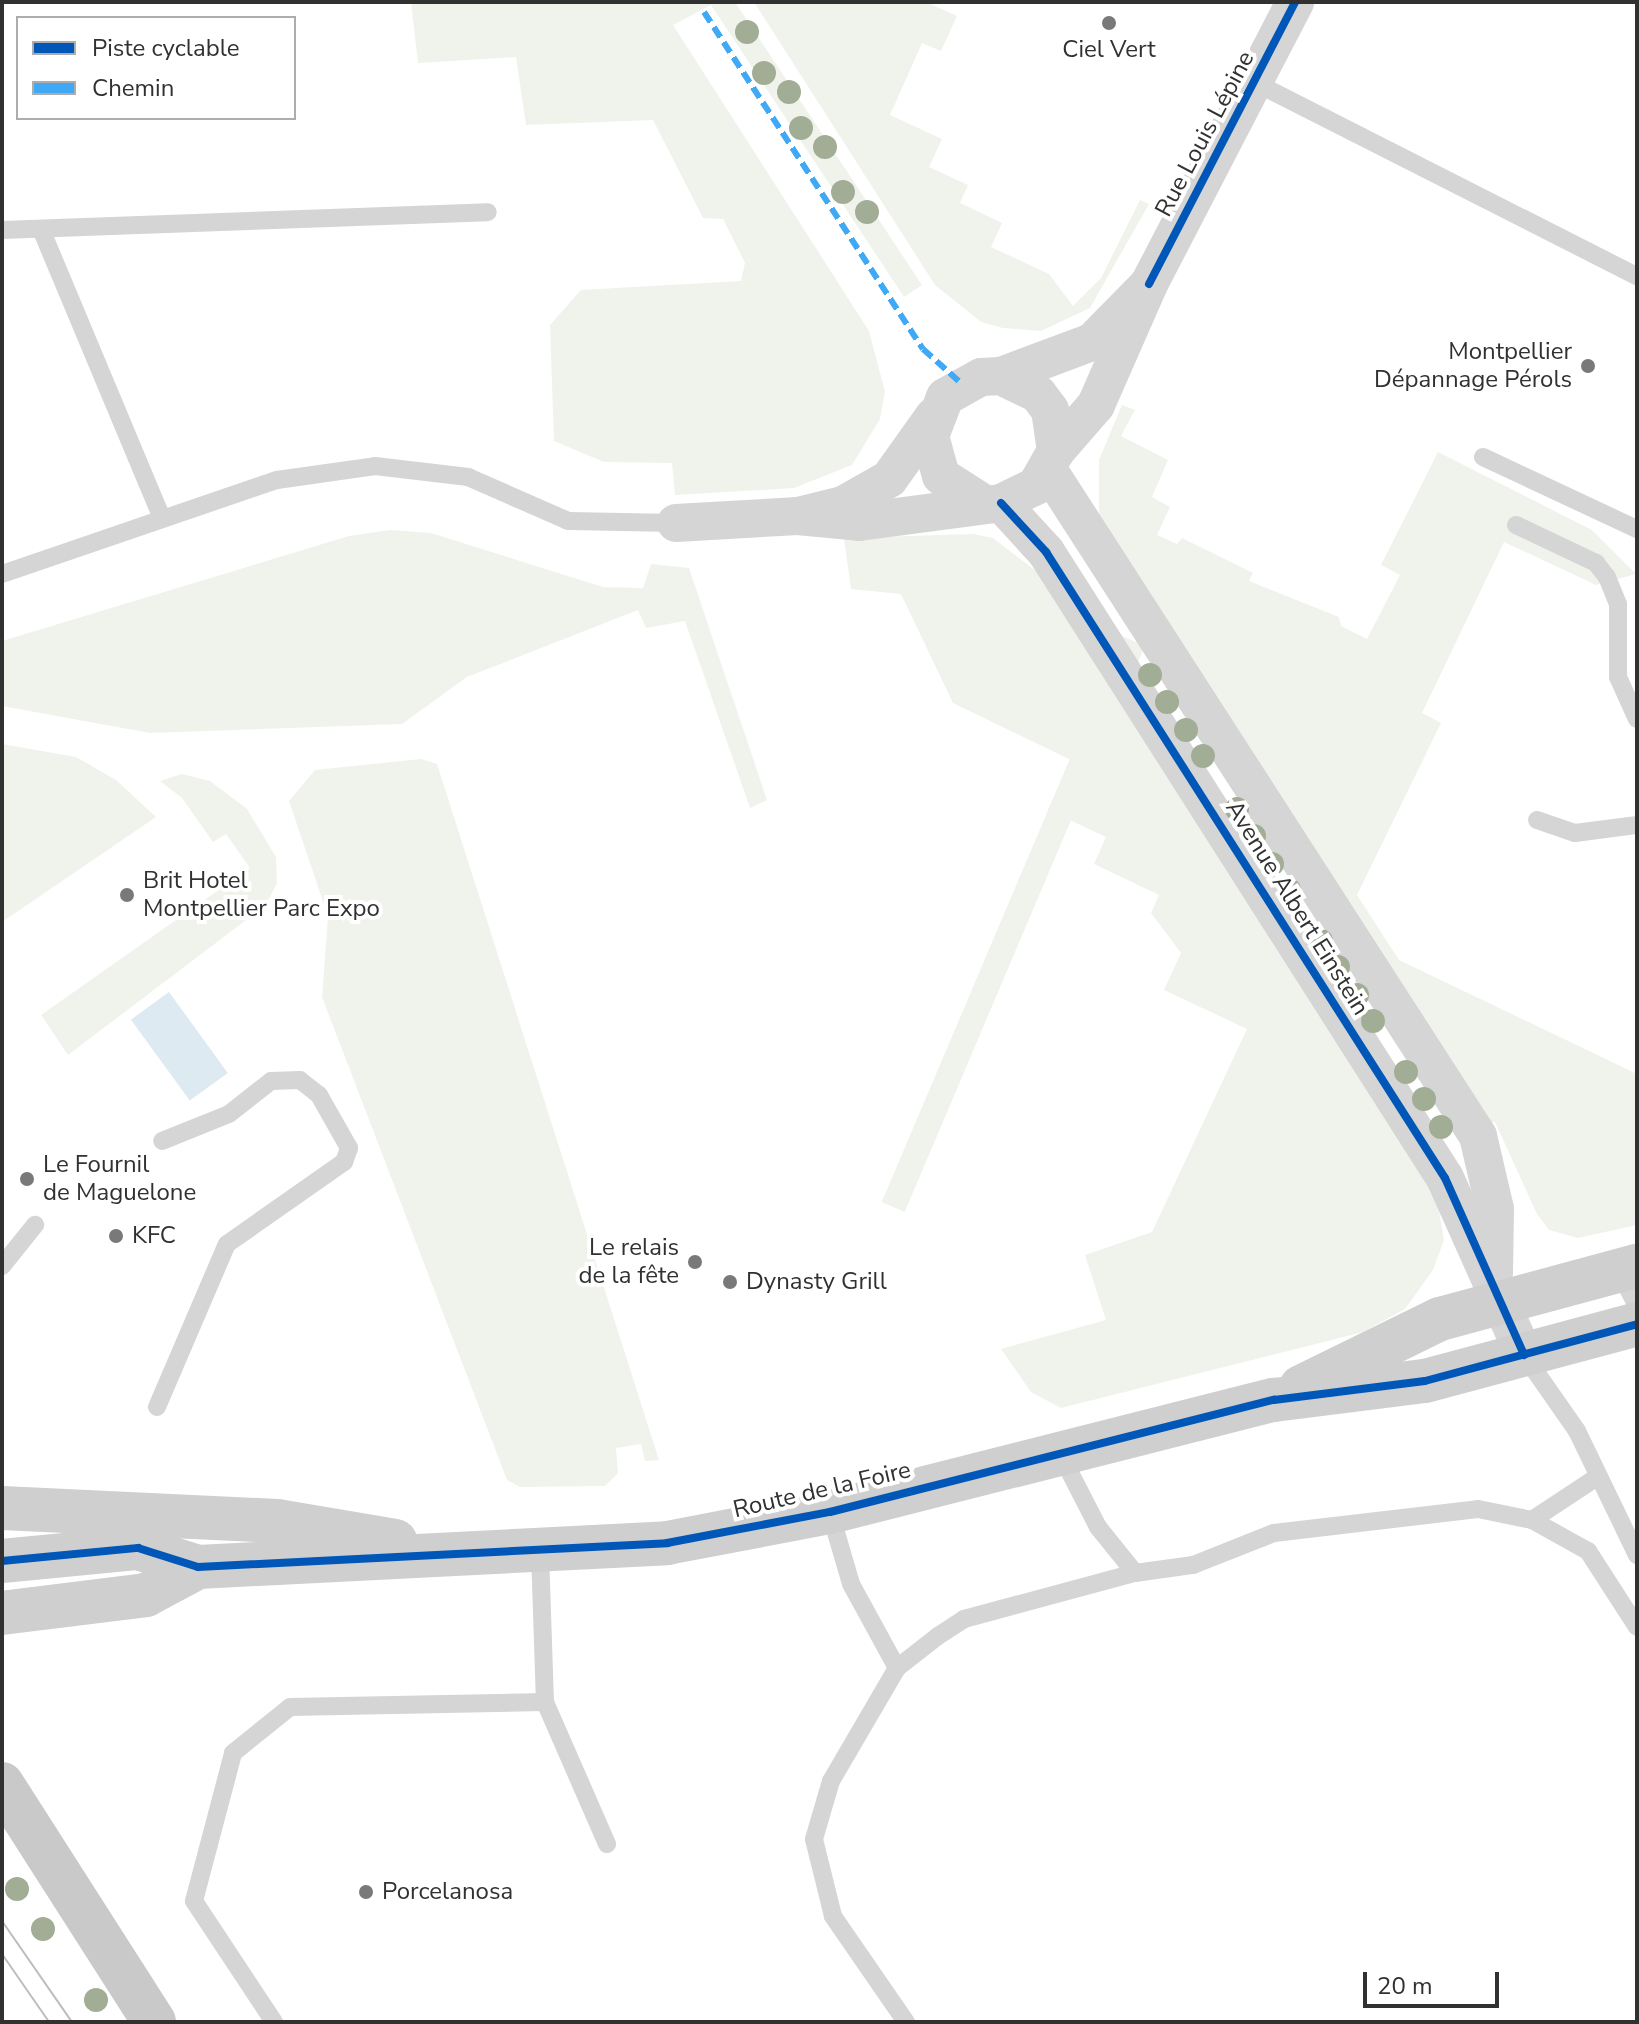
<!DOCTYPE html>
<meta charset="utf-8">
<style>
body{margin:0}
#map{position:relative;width:1639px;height:2024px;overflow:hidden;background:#fff;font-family:"Nunito Sans",sans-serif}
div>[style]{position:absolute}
.green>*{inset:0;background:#f0f3ec;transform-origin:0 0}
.water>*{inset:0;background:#ddeaf1;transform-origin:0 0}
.lane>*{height:18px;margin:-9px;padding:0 9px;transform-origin:9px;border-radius:9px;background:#d5d5d5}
.street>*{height:38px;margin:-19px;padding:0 19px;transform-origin:19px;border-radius:19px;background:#d5d5d5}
.secondary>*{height:44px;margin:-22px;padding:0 22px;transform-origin:22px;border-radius:22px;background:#cfcfcf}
.primary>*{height:44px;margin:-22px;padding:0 22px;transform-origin:22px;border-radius:22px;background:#c9c9c9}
.tram>*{height:2px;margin:-1px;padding:0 1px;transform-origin:1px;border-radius:1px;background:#bdbdbd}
.quiet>*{height:6px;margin-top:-3px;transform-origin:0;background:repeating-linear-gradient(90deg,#3fa9f5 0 12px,transparent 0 18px)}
.cycleway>*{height:8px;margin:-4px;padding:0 4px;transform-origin:4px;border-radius:4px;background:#0057b8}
.trees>*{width:24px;height:24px;margin:-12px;border-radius:50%;background:#a2ad96}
.dots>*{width:22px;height:22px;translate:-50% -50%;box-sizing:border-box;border:4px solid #fff;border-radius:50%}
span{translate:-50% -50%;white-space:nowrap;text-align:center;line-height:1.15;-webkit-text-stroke:8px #fff;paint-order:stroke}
.poi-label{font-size:24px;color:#313131}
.right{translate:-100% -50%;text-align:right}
.left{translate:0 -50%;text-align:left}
.street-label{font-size:24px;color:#313131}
.frame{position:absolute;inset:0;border:4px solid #313131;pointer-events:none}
.legend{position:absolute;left:16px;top:16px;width:280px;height:104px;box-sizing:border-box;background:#fff;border:2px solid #adadad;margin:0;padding:10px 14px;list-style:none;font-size:24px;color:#313131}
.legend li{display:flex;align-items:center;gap:16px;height:40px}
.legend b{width:40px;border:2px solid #adadad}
.scale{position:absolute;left:1363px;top:1972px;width:136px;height:36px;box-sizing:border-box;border:4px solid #313131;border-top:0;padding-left:10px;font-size:24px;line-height:28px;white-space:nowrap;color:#313131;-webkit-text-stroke:6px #fff;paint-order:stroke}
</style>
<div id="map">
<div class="green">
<div style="clip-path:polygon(411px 2px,735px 2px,922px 285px,904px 297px,711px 5px,673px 25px,869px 331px,885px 392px,880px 419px,852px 465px,794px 488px,675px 495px,672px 463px,604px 462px,554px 441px,550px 325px,581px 290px,741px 281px,745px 263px,723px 219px,703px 218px,653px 120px,526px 125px,516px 57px,418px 63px)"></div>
<div style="clip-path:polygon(754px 2px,926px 2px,957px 16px,941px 51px,922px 43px,890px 115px,942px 139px,929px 167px,968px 185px,960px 203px,1002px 223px,991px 247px,1049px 274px,1073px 306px,1101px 278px,1140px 200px,1149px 204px,1090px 308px,1041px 331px,1003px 328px,981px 322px,935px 285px)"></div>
<div style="clip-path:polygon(1122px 405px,1135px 410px,1121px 436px,1168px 460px,1152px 497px,1170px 507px,1157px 535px,1177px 544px,1182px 538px,1253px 573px,1249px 581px,1339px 617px,1341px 626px,1367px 639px,1400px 575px,1381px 565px,1438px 452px,1592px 530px,1636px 574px,1596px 585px,1504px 542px,1422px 713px,1441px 723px,1357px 895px,1399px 960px,1637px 1074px,1637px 1225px,1578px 1238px,1549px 1230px,1537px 1214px,1495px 1122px,1484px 1122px,1099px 514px,1099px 460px)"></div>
<div style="clip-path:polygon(390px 530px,431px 533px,603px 587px,643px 588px,651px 564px,689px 568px,767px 800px,750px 808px,685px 621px,646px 628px,638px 610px,467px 677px,402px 724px,150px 733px,2px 706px,2px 641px,349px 536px)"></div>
<div style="clip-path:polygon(973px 534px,993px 538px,1036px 571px,1435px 1186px,1444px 1240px,1433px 1270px,1405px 1309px,1363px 1332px,1061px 1408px,1031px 1392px,1001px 1349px,1106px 1320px,1085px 1255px,1152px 1232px,1247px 1029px,1164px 990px,1181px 953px,1151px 913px,1159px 895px,1094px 864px,1106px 837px,1048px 810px,1071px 760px,953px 703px,901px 594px,851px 589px,844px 538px)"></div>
<div style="left:1122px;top:636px;width:25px;height:615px;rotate:23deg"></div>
<div style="clip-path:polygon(2px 744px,76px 757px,116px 780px,156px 817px,2px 922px)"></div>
<div style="clip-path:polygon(421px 759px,437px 764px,659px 1460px,645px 1461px,641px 1444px,616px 1448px,618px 1473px,605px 1486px,520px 1487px,507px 1480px,322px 997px,328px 916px,289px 801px,315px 770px)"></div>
<div style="clip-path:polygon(182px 774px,210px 781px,247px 809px,276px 857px,277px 883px,266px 905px,68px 1055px,41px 1015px,250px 868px,226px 834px,213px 842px,182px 798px,160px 781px)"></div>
</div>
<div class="water">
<div style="left:169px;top:992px;width:100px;height:47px;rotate:54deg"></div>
</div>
<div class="lane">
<div style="left:1256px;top:83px;width:427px;rotate:26.9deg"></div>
<div style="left:41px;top:229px;width:313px;rotate:67.3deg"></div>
<div style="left:2px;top:230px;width:486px;rotate:-2.1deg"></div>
<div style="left:1483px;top:457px;width:170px;rotate:25.1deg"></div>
<div style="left:1516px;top:525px;width:89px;rotate:25.4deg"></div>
<div style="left:1596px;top:563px;width:18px;rotate:52deg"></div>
<div style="left:1607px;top:577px;width:29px;rotate:68deg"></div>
<div style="left:1618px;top:604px;width:73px;rotate:90deg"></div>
<div style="left:1618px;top:677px;width:46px;rotate:65.7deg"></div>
<div style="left:2px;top:574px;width:291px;rotate:-18.9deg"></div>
<div style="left:277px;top:480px;width:99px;rotate:-8.1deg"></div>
<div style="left:375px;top:466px;width:94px;rotate:6.7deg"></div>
<div style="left:468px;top:477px;width:109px;rotate:23.7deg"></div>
<div style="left:568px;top:521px;width:108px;rotate:1.1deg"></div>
<div style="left:1537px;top:820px;width:40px;rotate:18.9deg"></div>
<div style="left:1575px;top:833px;width:63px;rotate:-7.4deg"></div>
<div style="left:2px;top:1266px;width:53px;rotate:-51.2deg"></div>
<div style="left:1611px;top:1277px;width:17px;rotate:28deg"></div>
<div style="left:1626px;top:1285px;width:24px;rotate:62deg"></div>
<div style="left:1524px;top:1355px;width:93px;rotate:55.1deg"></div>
<div style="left:1577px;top:1431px;width:138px;rotate:64.2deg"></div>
<div style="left:157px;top:1407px;width:177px;rotate:-66.8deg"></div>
<div style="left:227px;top:1244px;width:143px;rotate:-35deg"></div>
<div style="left:344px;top:1162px;width:15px;rotate:-70deg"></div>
<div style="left:349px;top:1148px;width:61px;rotate:-119.5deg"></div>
<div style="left:319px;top:1095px;width:24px;rotate:-142deg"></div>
<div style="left:300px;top:1080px;width:29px;rotate:178deg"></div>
<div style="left:271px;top:1081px;width:53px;rotate:141.8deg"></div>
<div style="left:229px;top:1114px;width:72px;rotate:158.1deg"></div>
<div style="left:1061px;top:1455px;width:81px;rotate:62.8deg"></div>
<div style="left:1098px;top:1527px;width:59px;rotate:51.2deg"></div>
<div style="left:1135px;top:1573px;width:59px;rotate:-7.9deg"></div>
<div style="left:1193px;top:1565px;width:87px;rotate:-21.6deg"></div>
<div style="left:1274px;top:1533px;width:205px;rotate:-6.7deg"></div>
<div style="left:1478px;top:1509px;width:55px;rotate:11.5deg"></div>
<div style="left:1532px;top:1520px;width:64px;rotate:29deg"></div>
<div style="left:1588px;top:1551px;width:90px;rotate:57.2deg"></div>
<div style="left:830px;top:1512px;width:75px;rotate:73.7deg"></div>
<div style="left:851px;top:1584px;width:96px;rotate:61.3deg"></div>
<div style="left:1532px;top:1520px;width:74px;rotate:-33.5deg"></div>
<div style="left:540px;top:1552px;width:150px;rotate:88.1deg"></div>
<div style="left:545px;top:1702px;width:155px;rotate:66.4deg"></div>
<div style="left:274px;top:2022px;width:145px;rotate:-123.5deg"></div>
<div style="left:194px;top:1901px;width:153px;rotate:-75.2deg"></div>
<div style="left:233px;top:1753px;width:73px;rotate:-38.9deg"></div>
<div style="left:290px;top:1707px;width:255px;rotate:-1.1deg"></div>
<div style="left:906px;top:2022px;width:129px;rotate:-124.6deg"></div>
<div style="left:833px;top:1916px;width:79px;rotate:-103.9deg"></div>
<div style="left:814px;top:1839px;width:60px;rotate:-73.7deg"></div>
<div style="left:831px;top:1781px;width:131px;rotate:-59.7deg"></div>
<div style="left:897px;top:1668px;width:52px;rotate:-38deg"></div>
<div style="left:938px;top:1636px;width:31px;rotate:-33deg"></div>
<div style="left:964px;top:1619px;width:177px;rotate:-15.1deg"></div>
</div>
<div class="street">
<div style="left:1149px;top:284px;width:318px;rotate:-62.6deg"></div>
<div style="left:1001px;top:376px;width:97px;rotate:-20.5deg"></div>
<div style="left:1092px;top:342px;width:81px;rotate:-45.5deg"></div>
<div style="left:1149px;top:284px;width:132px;rotate:113.7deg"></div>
<div style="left:1096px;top:405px;width:61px;rotate:131deg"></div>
<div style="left:934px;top:416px;width:77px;rotate:125.5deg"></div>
<div style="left:889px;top:479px;width:53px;rotate:150.5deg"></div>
<div style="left:843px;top:505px;width:46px;rotate:166.3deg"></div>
<div style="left:798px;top:516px;width:61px;rotate:5.6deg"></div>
<div style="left:859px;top:522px;width:143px;rotate:-7.6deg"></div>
<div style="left:1001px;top:503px;width:39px;rotate:-26deg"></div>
<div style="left:1036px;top:486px;width:40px;rotate:-60.3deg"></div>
<div style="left:1056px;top:451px;width:41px;rotate:-98.3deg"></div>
<div style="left:1050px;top:410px;width:20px;rotate:-127deg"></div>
<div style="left:1038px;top:394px;width:41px;rotate:-154.1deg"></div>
<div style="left:1001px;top:376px;width:20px;rotate:177deg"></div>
<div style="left:981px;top:377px;width:41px;rotate:150.9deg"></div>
<div style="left:945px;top:397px;width:42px;rotate:111deg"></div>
<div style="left:930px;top:436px;width:41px;rotate:74.6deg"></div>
<div style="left:941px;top:476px;width:50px;rotate:32.7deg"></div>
<div style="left:1049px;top:471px;width:791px;rotate:57.17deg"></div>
<div style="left:1478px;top:1136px;width:75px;rotate:76.9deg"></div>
<div style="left:1495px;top:1209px;width:65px;rotate:90.9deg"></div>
<div style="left:1001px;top:503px;width:67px;rotate:47.4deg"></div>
<div style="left:1046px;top:552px;width:742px;rotate:57.49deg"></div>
<div style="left:1445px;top:1178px;width:194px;rotate:65.9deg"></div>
<div style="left:676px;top:523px;width:122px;rotate:-3.3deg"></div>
</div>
<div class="secondary">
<div style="left:1301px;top:1387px;width:155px;rotate:-26.1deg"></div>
<div style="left:1440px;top:1319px;width:204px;rotate:-15.1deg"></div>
<div style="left:2px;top:1508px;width:275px;rotate:2.7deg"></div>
<div style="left:277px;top:1521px;width:120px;rotate:9.6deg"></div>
<div style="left:2px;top:1561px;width:137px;rotate:-5.5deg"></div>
<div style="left:138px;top:1548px;width:63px;rotate:17.6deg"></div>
<div style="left:198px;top:1567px;width:470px;rotate:-2.9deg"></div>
<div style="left:667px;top:1543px;width:166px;rotate:-10.8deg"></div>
<div style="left:830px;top:1512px;width:458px;rotate:-14.2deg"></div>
<div style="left:1274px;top:1400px;width:152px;rotate:-7.2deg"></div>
<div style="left:1425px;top:1381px;width:220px;rotate:-15deg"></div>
<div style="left:2px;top:1613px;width:145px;rotate:-7.1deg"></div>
<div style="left:146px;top:1595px;width:59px;rotate:-28.3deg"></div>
</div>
<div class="primary">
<div style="left:2px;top:1784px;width:282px;rotate:57.4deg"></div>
</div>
<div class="tram">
<div style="left:2px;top:1921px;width:123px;rotate:55.3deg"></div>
<div style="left:2px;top:1954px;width:83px;rotate:55.3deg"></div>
</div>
<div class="quiet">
<div style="left:704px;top:12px;width:402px;rotate:57deg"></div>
<div style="left:923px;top:349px;width:52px;rotate:41.9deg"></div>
</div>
<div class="cycleway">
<div style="left:1149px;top:284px;width:318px;rotate:-62.6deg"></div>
<div style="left:1001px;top:503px;width:67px;rotate:47.4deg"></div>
<div style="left:1046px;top:552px;width:742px;rotate:57.49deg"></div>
<div style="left:1445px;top:1178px;width:194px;rotate:65.9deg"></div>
<div style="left:2px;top:1561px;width:137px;rotate:-5.5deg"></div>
<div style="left:138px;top:1548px;width:63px;rotate:17.6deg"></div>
<div style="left:198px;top:1567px;width:470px;rotate:-2.9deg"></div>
<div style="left:667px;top:1543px;width:166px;rotate:-10.8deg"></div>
<div style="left:830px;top:1512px;width:458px;rotate:-14.2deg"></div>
<div style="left:1274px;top:1400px;width:152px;rotate:-7.2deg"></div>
<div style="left:1425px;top:1381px;width:220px;rotate:-15deg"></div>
</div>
<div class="trees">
<div style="left:747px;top:32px"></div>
<div style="left:764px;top:73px"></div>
<div style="left:789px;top:92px"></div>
<div style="left:801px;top:128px"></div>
<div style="left:825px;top:147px"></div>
<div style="left:843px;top:192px"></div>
<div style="left:867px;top:212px"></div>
<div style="left:1150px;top:675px"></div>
<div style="left:1167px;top:702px"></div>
<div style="left:1186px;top:730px"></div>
<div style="left:1203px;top:756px"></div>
<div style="left:1237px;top:809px"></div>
<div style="left:1254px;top:836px"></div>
<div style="left:1272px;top:864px"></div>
<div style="left:1289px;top:890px"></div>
<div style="left:1321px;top:941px"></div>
<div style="left:1338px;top:967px"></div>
<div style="left:1357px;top:995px"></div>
<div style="left:1373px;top:1021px"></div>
<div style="left:1406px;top:1072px"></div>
<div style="left:1424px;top:1099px"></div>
<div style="left:1441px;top:1127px"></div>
<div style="left:17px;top:1889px"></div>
<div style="left:43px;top:1929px"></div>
<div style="left:96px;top:2000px"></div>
</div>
<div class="dots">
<div style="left:1109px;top:23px;background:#797979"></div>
<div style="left:1588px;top:366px;background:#797979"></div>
<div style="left:127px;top:895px;background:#797979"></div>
<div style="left:27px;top:1179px;background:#797979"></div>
<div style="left:116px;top:1236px;background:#797979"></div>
<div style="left:695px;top:1262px;background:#797979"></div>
<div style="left:730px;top:1282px;background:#797979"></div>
<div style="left:366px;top:1892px;background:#797979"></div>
</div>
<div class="poi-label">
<span style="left:1109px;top:50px">Ciel Vert</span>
<span class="right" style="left:1572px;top:366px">Montpellier<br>Dépannage Pérols</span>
<span class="left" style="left:143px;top:895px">Brit Hotel<br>Montpellier Parc Expo</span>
<span class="left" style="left:43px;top:1179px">Le Fournil<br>de Maguelone</span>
<span class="left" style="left:132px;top:1236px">KFC</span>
<span class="right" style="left:679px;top:1262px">Le relais<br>de la fête</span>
<span class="left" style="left:746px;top:1282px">Dynasty Grill</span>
<span class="left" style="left:382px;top:1892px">Porcelanosa</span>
</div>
<div class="street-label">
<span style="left:1205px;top:134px;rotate:-62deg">Rue Louis Lépine</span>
<span style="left:1297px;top:908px;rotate:58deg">Avenue Albert Einstein</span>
<span style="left:822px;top:1490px;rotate:-13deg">Route de la Foire</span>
</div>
<div class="frame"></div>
<ul class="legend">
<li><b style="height:10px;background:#0057b8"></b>Piste cyclable</li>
<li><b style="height:10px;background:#3fa9f5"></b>Chemin</li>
</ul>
<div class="scale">20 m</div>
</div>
